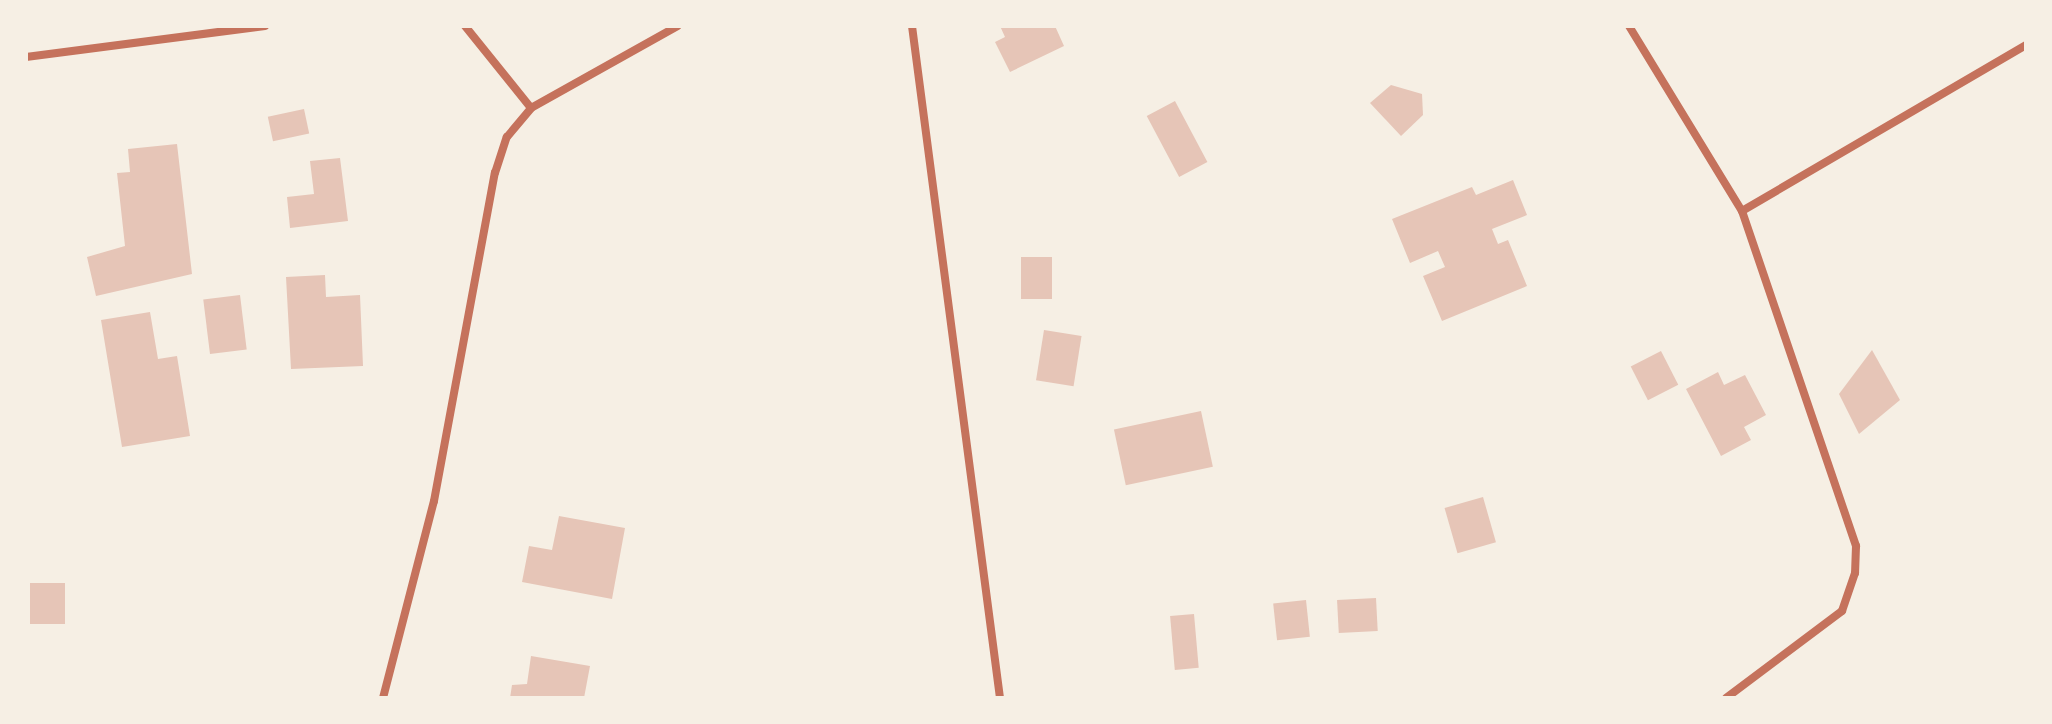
<!DOCTYPE html>
<style>
body{margin:0}
#map{position:relative;width:2052px;height:724px;overflow:hidden;background:#f6efe4;font-family:"DejaVu Sans",sans-serif}
div>[style]{position:absolute}
.building>*{inset:0;background:#e6c5b7;transform-origin:0 0}
.minor>*{height:8px;margin:-4px;padding:0 4px;transform-origin:4px;border-radius:4px;background:#c5725c}
span{translate:-50% -50%;white-space:nowrap;text-align:center;line-height:1.15;-webkit-text-stroke:8px #f6efe4;paint-order:stroke}
.frame{position:absolute;inset:0;border:28px solid #f6efe4;pointer-events:none}
</style>
<div id="map">
<div class="building">
<div style="clip-path:polygon(1000px 26px,1055px 26px,1064px 46px,1010px 72px,995px 42px,1005px 37px)"></div>
<div style="clip-path:polygon(1391px 85px,1422px 94px,1423px 115px,1401px 136px,1370px 103px)"></div>
<div style="left:1175px;top:101px;width:69px;height:32px;rotate:62deg"></div>
<div style="left:304px;top:109px;width:25px;height:37px;rotate:78deg"></div>
<div style="clip-path:polygon(177px 144px,192px 274px,96px 296px,87px 257px,125px 246px,117px 173px,130px 172px,128px 149px)"></div>
<div style="clip-path:polygon(340px 158px,348px 221px,290px 228px,287px 197px,314px 194px,310px 161px)"></div>
<div style="clip-path:polygon(1513px 180px,1527px 215px,1492px 229px,1498px 244px,1508px 240px,1527px 286px,1442px 321px,1423px 276px,1445px 267px,1438px 251px,1410px 263px,1392px 219px,1472px 187px,1476px 195px)"></div>
<div style="left:1052px;top:257px;width:42px;height:31px;rotate:90deg"></div>
<div style="clip-path:polygon(325px 275px,326px 297px,360px 295px,363px 366px,291px 369px,286px 277px)"></div>
<div style="left:240px;top:295px;width:55px;height:37px;rotate:83deg"></div>
<div style="clip-path:polygon(150px 312px,158px 359px,177px 356px,190px 436px,122px 447px,101px 320px)"></div>
<div style="left:1044px;top:330px;width:38px;height:51px;rotate:9deg"></div>
<div style="clip-path:polygon(1872px 350px,1900px 400px,1859px 434px,1839px 394px)"></div>
<div style="left:1661px;top:351px;width:38px;height:34px;rotate:63deg"></div>
<div style="clip-path:polygon(1718px 372px,1724px 385px,1745px 375px,1766px 415px,1744px 427px,1751px 440px,1721px 456px,1686px 389px)"></div>
<div style="left:1201px;top:411px;width:57px;height:89px;rotate:78deg"></div>
<div style="left:1483px;top:497px;width:47px;height:40px;rotate:74deg"></div>
<div style="clip-path:polygon(559px 516px,625px 528px,612px 599px,522px 582px,529px 546px,552px 550px)"></div>
<div style="left:65px;top:583px;width:41px;height:35px;rotate:90deg"></div>
<div style="left:1376px;top:598px;width:33px;height:39px;rotate:87deg"></div>
<div style="left:1306px;top:600px;width:37px;height:33px;rotate:84deg"></div>
<div style="left:1194px;top:614px;width:54px;height:24px;rotate:85deg"></div>
<div style="clip-path:polygon(531px 656px,590px 666px,584px 698px,510px 698px,512px 685px,527px 684px)"></div>
</div>
<div class="minor">
<div style="left:465px;top:26px;width:105px;rotate:51.2deg"></div>
<div style="left:912px;top:26px;width:678px;rotate:82.54deg"></div>
<div style="left:1629px;top:26px;width:217px;rotate:58.6deg"></div>
<div style="left:1742px;top:211px;width:354px;rotate:71.2deg"></div>
<div style="left:1856px;top:546px;width:27px;rotate:92deg"></div>
<div style="left:1855px;top:573px;width:40px;rotate:108.9deg"></div>
<div style="left:1842px;top:611px;width:145px;rotate:143.1deg"></div>
<div style="left:26px;top:57px;width:241px;rotate:-7.4deg"></div>
<div style="left:1742px;top:211px;width:329px;rotate:-30.3deg"></div>
<div style="left:383px;top:698px;width:203px;rotate:-75.5deg"></div>
<div style="left:434px;top:501px;width:334px;rotate:-79.5deg"></div>
<div style="left:495px;top:173px;width:38px;rotate:-72deg"></div>
<div style="left:507px;top:137px;width:38px;rotate:-50deg"></div>
<div style="left:531px;top:108px;width:168px;rotate:-29.2deg"></div>
</div>
<div class="frame"></div>
</div>
